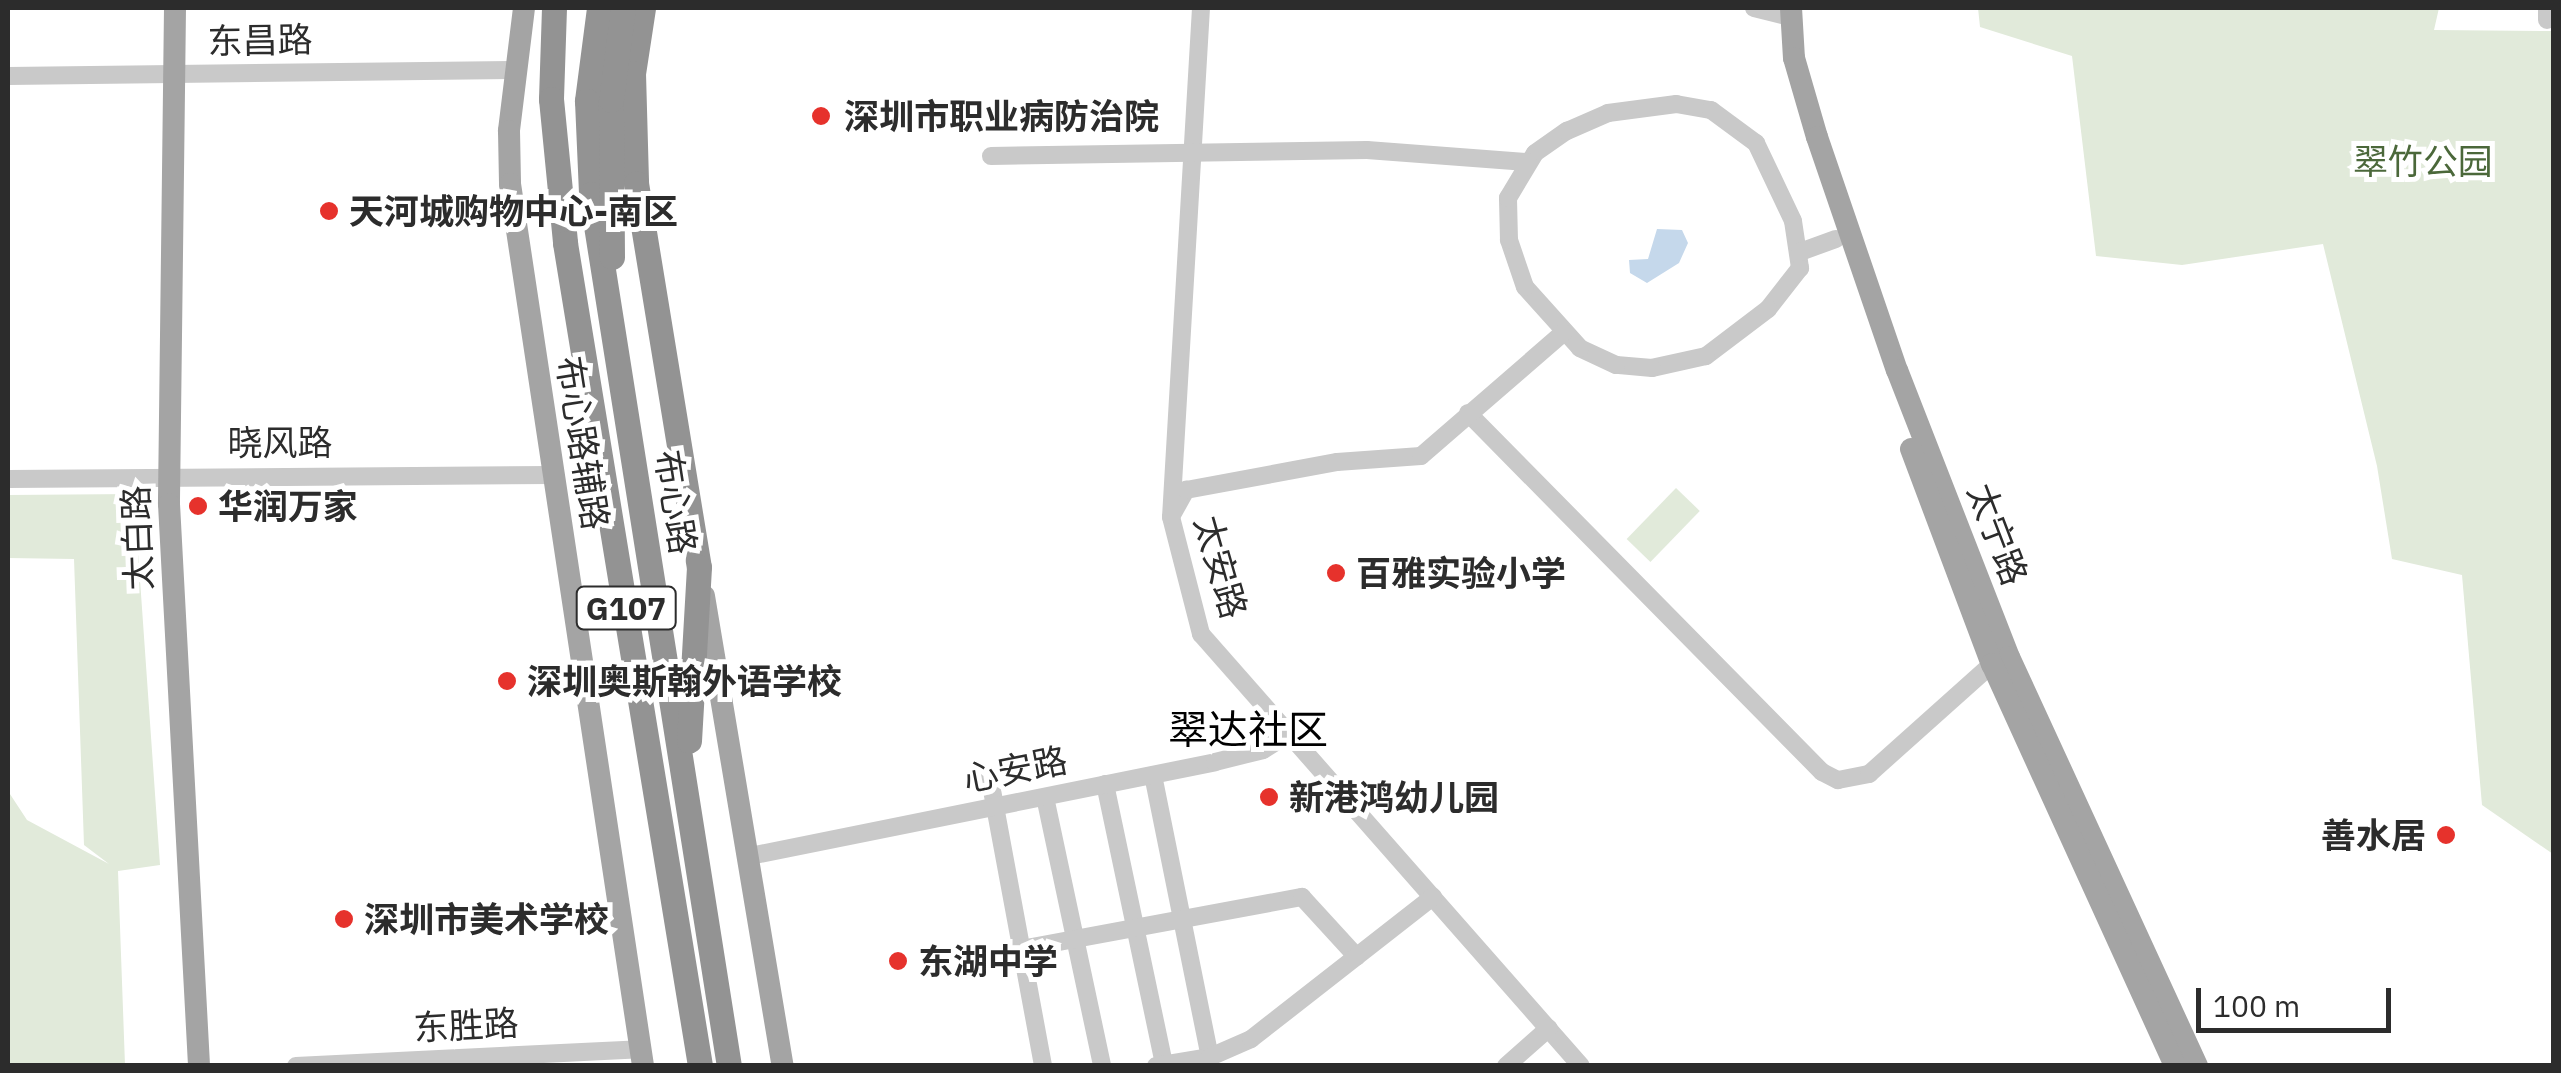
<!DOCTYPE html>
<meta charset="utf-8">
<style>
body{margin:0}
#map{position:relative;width:2561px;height:1073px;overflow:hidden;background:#fff;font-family:"IBM Plex Sans","Noto Sans SC",sans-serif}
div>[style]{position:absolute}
.green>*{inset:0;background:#e1eada;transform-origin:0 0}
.water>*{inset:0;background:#c5d8eb}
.minor>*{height:18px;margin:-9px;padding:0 9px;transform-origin:9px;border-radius:9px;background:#c9c9c9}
.major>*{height:22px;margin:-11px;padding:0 11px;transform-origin:11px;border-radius:11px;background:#a4a4a4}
.highway>*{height:25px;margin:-12.5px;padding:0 12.5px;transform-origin:12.5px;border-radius:12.5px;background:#939393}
.dots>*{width:28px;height:28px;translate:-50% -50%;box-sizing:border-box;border:5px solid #fff;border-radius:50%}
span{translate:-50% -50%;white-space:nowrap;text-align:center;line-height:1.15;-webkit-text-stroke:10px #fff;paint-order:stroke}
.shield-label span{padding:2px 8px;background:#fff;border:2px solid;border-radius:8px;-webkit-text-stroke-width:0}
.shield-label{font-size:32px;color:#2c2c2c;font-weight:700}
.street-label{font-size:35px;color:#2c2c2c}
.poi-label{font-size:35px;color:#2c2c2c;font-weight:700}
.left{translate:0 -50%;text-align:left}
.right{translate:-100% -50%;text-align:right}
.park-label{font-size:35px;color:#4b683a}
.quarter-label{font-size:40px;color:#000}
.frame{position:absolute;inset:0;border:10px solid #2c2c2c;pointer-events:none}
.scale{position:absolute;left:2196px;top:988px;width:195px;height:45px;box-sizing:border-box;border:5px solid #2c2c2c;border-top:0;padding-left:12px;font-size:30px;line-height:35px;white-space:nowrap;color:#2c2c2c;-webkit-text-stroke:8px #fff;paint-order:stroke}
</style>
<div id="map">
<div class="green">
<div style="clip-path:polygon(1978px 8px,2439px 8px,2434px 30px,2553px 31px,2553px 854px,2482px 805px,2462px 575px,2392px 559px,2377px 466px,2323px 244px,2182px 265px,2096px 256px,2072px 56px,1980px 27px)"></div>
<div style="left:1676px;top:488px;width:33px;height:71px;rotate:44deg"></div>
<div style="clip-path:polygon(134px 494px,160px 865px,118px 871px,125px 1065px,8px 1065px,8px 791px,27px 820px,109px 864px,84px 845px,74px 559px,8px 558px,8px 495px)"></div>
</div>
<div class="water">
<div style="clip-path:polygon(1657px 229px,1682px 230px,1688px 243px,1679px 263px,1647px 283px,1630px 273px,1629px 260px,1648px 259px)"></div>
</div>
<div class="minor">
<div style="left:1201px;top:8px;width:510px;rotate:93.37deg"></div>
<div style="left:1171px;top:517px;width:121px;rotate:75.6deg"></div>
<div style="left:1201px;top:634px;width:575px;rotate:48.66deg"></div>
<div style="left:1754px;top:8px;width:38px;rotate:14deg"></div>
<div style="left:2547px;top:8px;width:12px;rotate:90deg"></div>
<div style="left:8px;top:76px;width:506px;rotate:-0.68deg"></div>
<div style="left:1676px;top:104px;width:36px;rotate:10deg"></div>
<div style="left:1711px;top:110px;width:56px;rotate:36.3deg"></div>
<div style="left:1756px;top:143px;width:86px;rotate:64.6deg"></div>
<div style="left:1793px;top:221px;width:48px;rotate:81.5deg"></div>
<div style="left:1800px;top:268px;width:52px;rotate:128deg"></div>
<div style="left:1768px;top:309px;width:78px;rotate:142.8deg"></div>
<div style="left:1706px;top:356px;width:55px;rotate:167.5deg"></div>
<div style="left:1652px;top:368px;width:36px;rotate:-175deg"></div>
<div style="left:1616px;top:365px;width:40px;rotate:-155deg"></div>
<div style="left:1580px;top:348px;width:82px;rotate:-132deg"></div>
<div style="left:1525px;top:287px;width:50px;rotate:-108.8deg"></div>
<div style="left:1509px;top:240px;width:42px;rotate:-91.4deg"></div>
<div style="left:1508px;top:198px;width:52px;rotate:-59deg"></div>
<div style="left:1535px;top:153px;width:39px;rotate:-35deg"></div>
<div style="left:1567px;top:131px;width:45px;rotate:-23.7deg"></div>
<div style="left:1608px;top:113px;width:69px;rotate:-7.5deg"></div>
<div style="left:991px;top:156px;width:376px;rotate:-0.9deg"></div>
<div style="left:1367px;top:150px;width:161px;rotate:4.3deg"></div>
<div style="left:1800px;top:252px;width:38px;rotate:-20deg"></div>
<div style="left:1468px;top:413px;width:504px;rotate:45.4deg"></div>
<div style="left:1822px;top:772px;width:18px;rotate:27deg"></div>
<div style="left:1838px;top:780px;width:32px;rotate:-11deg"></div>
<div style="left:1869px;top:774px;width:165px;rotate:-41.8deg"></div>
<div style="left:8px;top:479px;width:544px;rotate:-0.42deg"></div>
<div style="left:1172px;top:515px;width:29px;rotate:-61deg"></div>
<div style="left:1186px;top:490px;width:154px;rotate:-10.5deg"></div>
<div style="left:1337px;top:462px;width:84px;rotate:-4.1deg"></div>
<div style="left:1421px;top:456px;width:188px;rotate:-40.9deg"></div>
<div style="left:989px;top:774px;width:297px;rotate:79.5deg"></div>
<div style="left:1153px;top:775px;width:288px;rotate:78.6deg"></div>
<div style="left:1105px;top:784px;width:286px;rotate:78.1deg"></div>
<div style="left:1045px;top:797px;width:275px;rotate:78deg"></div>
<div style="left:750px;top:856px;width:474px;rotate:-11.4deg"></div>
<div style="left:1215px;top:762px;width:49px;rotate:-14deg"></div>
<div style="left:1263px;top:750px;width:31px;rotate:-32deg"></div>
<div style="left:1021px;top:949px;width:286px;rotate:-10.5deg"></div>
<div style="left:1302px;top:897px;width:81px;rotate:47.5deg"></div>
<div style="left:296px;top:1066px;width:344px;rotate:-2.8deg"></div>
<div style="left:1156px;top:1066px;width:55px;rotate:-9.5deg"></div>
<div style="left:1210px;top:1057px;width:45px;rotate:-23.7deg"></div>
<div style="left:1251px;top:1039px;width:231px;rotate:-38deg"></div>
<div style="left:1506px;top:1066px;width:57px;rotate:-41.5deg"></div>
</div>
<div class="major">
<div style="left:175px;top:8px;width:496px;rotate:90.7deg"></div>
<div style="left:169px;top:504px;width:563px;rotate:86.94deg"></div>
<div style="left:524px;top:8px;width:124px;rotate:97deg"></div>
<div style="left:509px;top:131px;width:53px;rotate:88.9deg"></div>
<div style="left:510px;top:184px;width:892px;rotate:81.42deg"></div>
<div style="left:1791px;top:8px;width:50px;rotate:86.6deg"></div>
<div style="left:1794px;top:58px;width:82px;rotate:73.8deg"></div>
<div style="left:1817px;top:137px;width:246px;rotate:71.1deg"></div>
<div style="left:1897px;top:370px;width:308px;rotate:68.7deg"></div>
<div style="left:2009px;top:657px;width:450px;rotate:65.3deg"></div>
<div style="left:1911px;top:449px;width:230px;rotate:69.4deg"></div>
<div style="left:1992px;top:664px;width:442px;rotate:65.5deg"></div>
<div style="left:704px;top:596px;width:477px;rotate:80.5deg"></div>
</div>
<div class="highway">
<div style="left:554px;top:8px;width:91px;rotate:91.9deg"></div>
<div style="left:551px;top:99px;width:145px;rotate:84.4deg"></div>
<div style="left:565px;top:243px;width:834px;rotate:80.68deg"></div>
<div style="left:599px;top:8px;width:94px;rotate:97.4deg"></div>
<div style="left:587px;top:101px;width:93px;rotate:87.5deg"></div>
<div style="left:591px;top:194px;width:883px;rotate:81.01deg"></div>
<div style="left:643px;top:8px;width:66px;rotate:98.7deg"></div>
<div style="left:633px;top:73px;width:110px;rotate:88.4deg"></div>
<div style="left:636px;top:183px;width:389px;rotate:80.7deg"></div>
<div style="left:699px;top:567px;width:174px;rotate:93.3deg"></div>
<div style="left:612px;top:257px;width:157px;rotate:-90.4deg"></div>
<div style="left:611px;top:100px;width:93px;rotate:-82.6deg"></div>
</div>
<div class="dots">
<div style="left:821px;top:116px;background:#e6322c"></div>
<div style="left:329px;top:211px;background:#e6322c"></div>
<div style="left:198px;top:506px;background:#e6322c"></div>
<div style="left:1336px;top:573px;background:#e6322c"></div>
<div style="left:507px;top:681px;background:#e6322c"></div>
<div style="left:1269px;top:797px;background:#e6322c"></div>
<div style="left:2446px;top:835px;background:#e6322c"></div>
<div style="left:344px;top:919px;background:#e6322c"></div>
<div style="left:898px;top:961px;background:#e6322c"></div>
</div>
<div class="shield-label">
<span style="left:626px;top:608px">G107</span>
</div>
<div class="street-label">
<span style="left:260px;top:40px;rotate:-1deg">东昌路</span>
<span style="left:280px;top:442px">晓风路</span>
<span style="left:583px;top:443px;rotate:81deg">布心路辅路</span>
<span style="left:676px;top:502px;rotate:81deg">布心路</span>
<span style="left:1998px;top:534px;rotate:69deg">太宁路</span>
<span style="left:137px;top:538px;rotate:-92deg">太白路</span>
<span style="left:1221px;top:567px;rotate:74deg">太安路</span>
<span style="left:1015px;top:769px;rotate:-11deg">心安路</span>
<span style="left:466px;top:1025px;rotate:-3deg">东胜路</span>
</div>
<div class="poi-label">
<span class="left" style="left:844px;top:116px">深圳市职业病防治院</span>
<span class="left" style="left:349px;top:211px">天河城购物中心-南区</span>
<span class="left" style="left:218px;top:506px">华润万家</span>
<span class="left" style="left:1356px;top:573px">百雅实验小学</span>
<span class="left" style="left:527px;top:681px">深圳奥斯翰外语学校</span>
<span class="left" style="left:1289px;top:797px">新港鸿幼儿园</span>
<span class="right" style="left:2426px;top:835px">善水居</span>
<span class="left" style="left:364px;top:919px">深圳市美术学校</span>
<span class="left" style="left:918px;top:961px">东湖中学</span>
</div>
<div class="park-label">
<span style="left:2423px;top:161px">翠竹公园</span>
</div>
<div class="quarter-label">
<span style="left:1248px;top:729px">翠达社区</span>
</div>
<div class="frame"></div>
<div class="scale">100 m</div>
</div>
